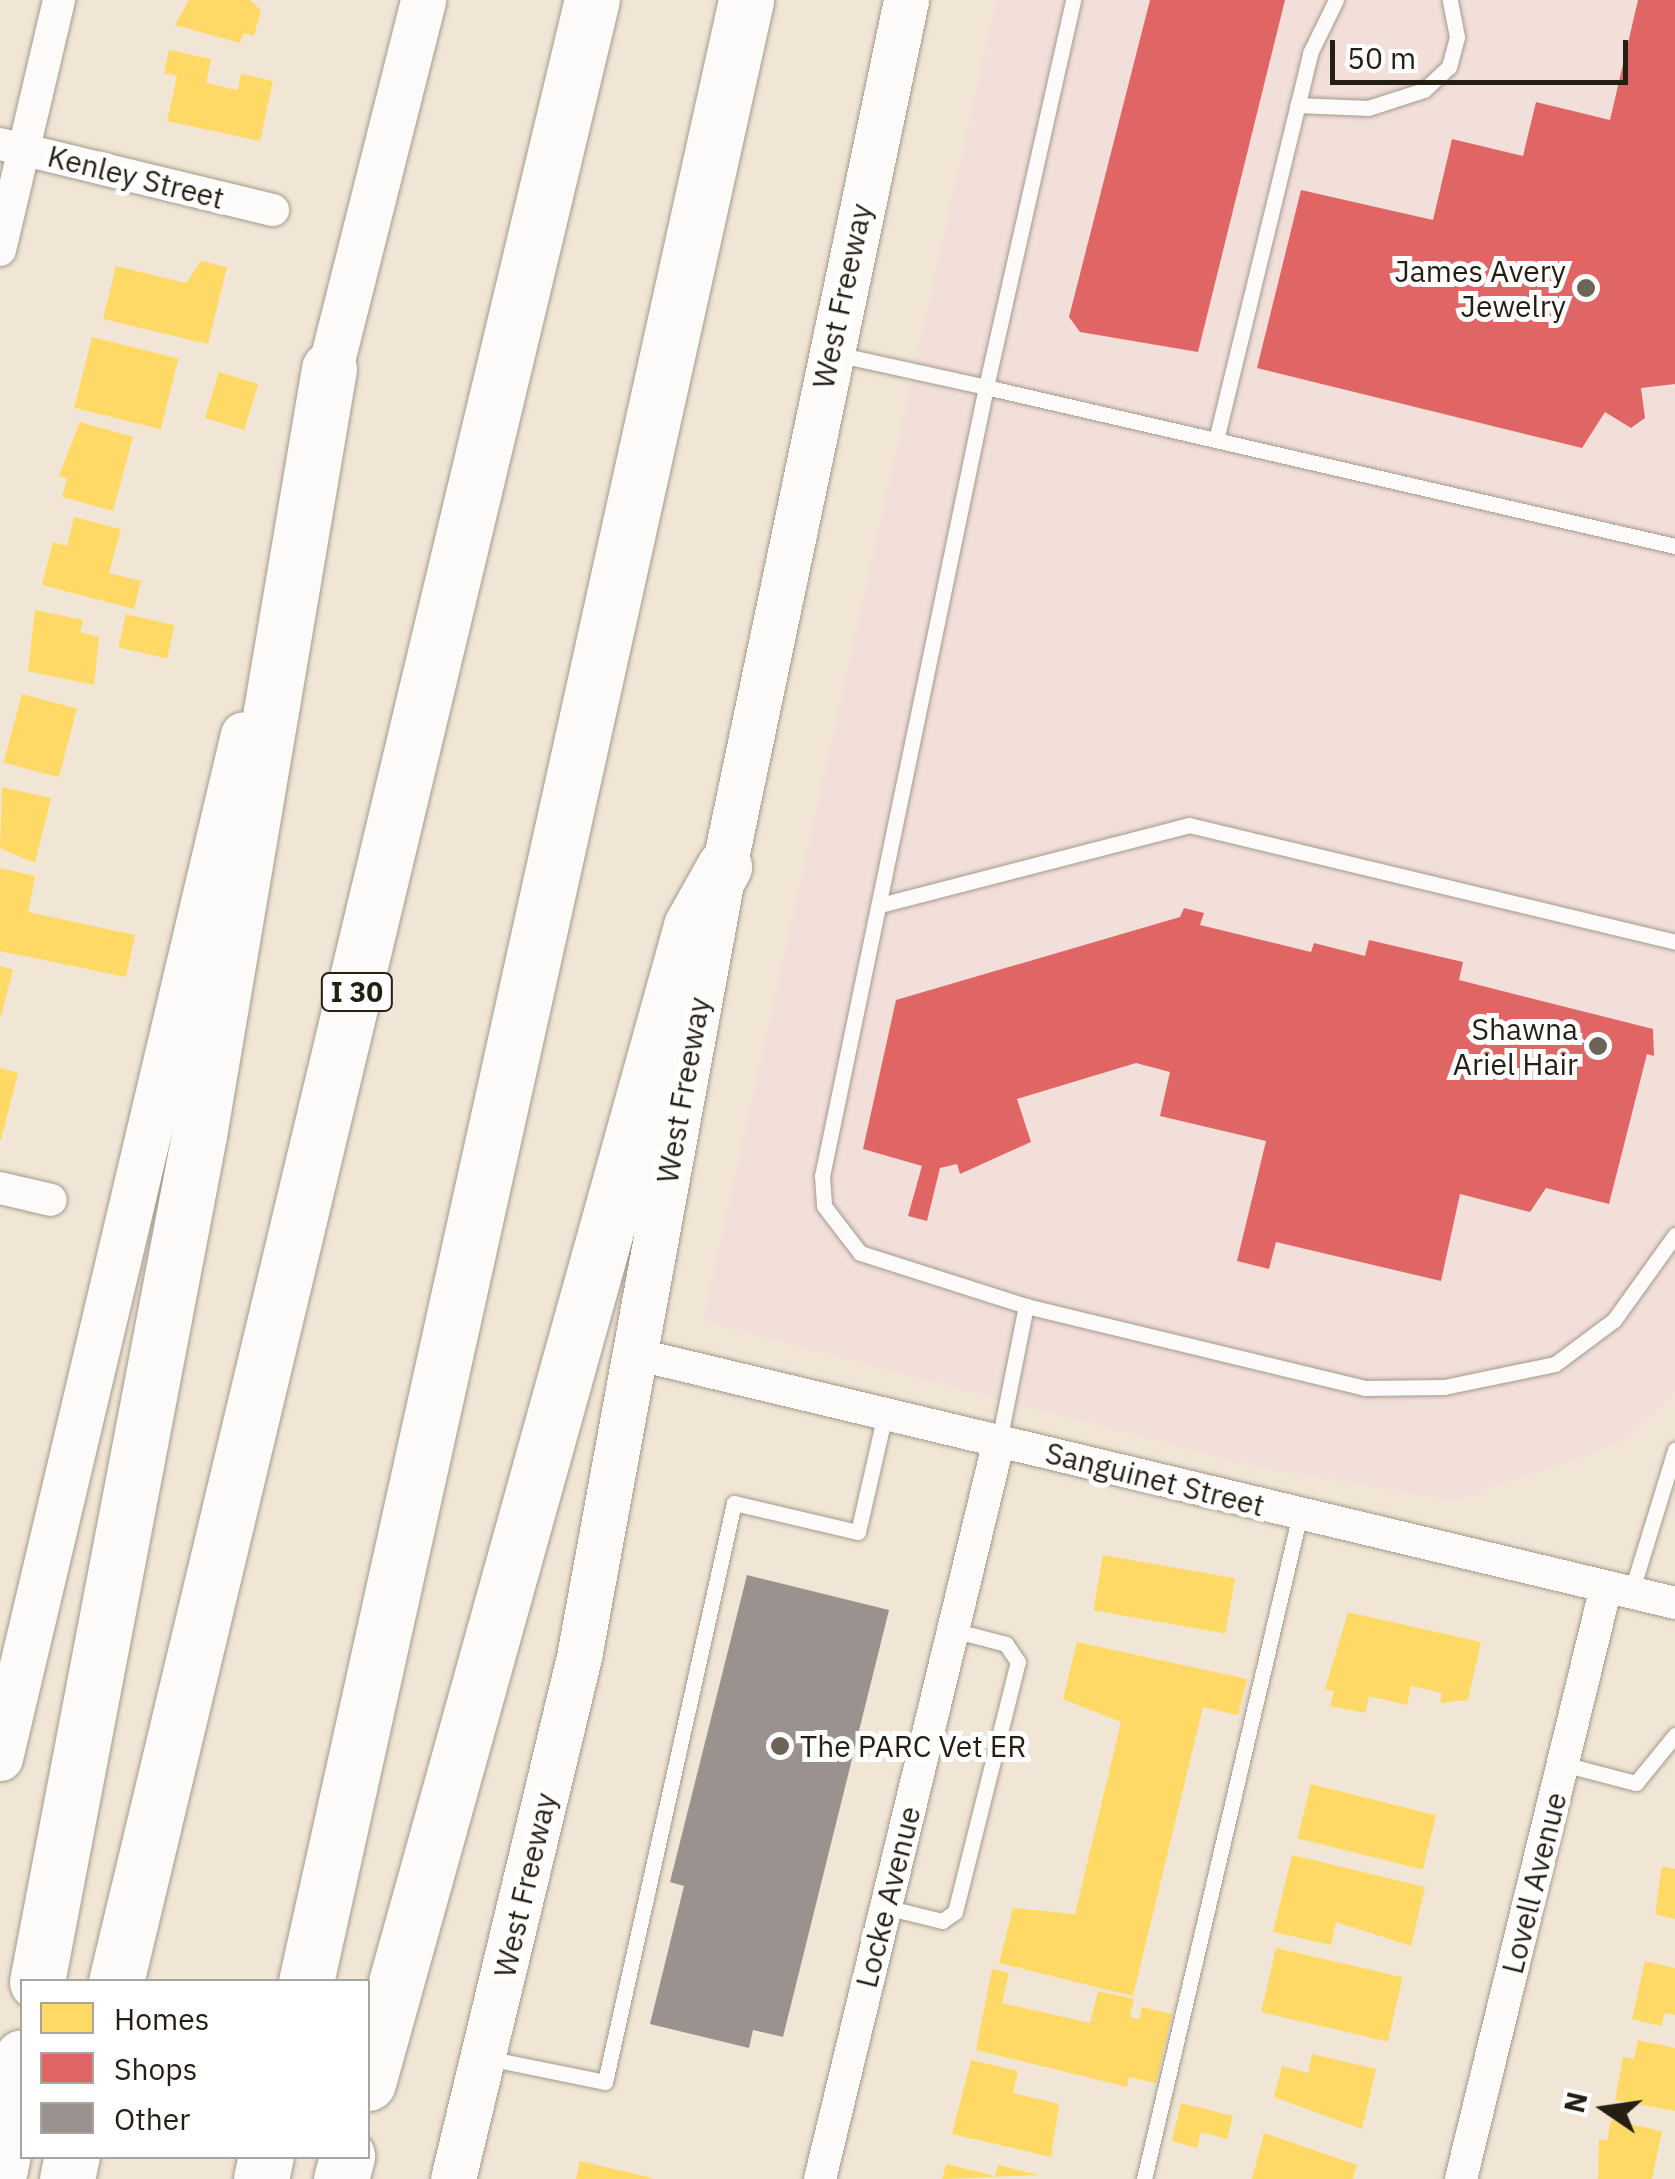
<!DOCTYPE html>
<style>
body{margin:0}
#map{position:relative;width:1675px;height:2179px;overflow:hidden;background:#f1e6d5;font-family:"IBM Plex Sans",sans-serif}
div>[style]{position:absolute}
.commercial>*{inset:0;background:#f3dfda}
.homes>*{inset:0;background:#ffd966;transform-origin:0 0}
.shops>*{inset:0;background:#e06666}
.building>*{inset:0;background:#9b918e}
.roads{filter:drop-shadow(0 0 2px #a39b8e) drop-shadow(0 0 2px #a39b8e)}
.service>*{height:15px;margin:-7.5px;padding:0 7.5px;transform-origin:7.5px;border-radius:7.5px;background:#fdfbf9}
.minor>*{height:32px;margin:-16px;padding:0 16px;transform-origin:16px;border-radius:16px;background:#fdfbf9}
.secondary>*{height:45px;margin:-22.5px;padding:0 22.5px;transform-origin:22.5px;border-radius:22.5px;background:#fdfbf9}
.motorway>*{height:55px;margin:-27.5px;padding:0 27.5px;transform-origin:27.5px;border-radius:27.5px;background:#fdfbf9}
.dots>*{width:28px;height:28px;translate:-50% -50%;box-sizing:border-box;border:5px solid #fff;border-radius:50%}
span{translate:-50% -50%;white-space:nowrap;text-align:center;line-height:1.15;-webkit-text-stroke:10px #fff;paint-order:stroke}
.shield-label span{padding:2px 8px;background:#fff;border:2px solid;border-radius:8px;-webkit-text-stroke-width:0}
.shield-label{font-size:28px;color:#251e13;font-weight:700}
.street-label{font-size:30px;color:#251e13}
.poi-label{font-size:30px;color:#251e13}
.right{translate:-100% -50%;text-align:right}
.left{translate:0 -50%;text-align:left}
.legend{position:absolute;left:20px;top:1979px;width:350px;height:180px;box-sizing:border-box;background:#fff;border:2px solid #a8a5a1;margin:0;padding:12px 18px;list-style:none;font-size:30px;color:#251e13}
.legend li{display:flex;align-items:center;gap:20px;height:50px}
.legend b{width:50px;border:2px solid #a8a5a1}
.north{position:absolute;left:1555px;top:2059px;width:100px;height:100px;-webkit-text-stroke:8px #fff;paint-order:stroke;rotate:283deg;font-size:28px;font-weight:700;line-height:40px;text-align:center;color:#251e13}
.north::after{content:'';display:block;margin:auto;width:35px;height:45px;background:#251e13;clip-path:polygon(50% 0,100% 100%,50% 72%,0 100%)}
.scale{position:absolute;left:1330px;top:40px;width:298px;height:45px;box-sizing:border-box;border:5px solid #251e13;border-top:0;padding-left:12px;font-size:30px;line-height:35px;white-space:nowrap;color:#251e13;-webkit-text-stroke:8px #fff;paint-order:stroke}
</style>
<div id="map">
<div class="commercial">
<div style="clip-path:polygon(996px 0,1675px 0,1675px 1391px,1624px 1441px,1455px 1501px,1249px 1465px,703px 1321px)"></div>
</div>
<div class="homes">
<div style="clip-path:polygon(189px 0,250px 0,261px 10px,254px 36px,244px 33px,240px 43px,175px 25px)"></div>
<div style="clip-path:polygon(169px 50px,211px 59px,206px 83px,238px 90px,241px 74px,273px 81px,260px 141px,167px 121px,177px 76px,164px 73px)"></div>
<div style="clip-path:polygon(201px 261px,227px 267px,208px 344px,103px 319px,116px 266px,186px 283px)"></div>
<div style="left:92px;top:337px;width:89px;height:73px;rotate:14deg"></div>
<div style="left:219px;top:372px;width:41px;height:48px;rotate:17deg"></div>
<div style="clip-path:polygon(80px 422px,133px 437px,113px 511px,62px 497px,67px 478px,59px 476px)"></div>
<div style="clip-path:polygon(74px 517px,121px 529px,109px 573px,141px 581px,134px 609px,42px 585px,53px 542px,67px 546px)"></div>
<div style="clip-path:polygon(35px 610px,83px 620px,80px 632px,99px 637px,94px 685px,28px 671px)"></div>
<div style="left:126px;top:614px;width:50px;height:34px;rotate:13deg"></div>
<div style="left:22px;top:694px;width:57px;height:71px;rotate:15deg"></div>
<div style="clip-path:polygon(2px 787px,51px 798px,35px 863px,0 848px)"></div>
<div style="clip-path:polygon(0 868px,35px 876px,28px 912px,135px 935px,126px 977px,0 951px)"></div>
<div style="clip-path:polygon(0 966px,13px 970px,1px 1016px,0 1016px)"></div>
<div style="clip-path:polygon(0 1068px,18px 1073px,1px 1140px,0 1140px)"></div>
<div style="left:1103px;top:1555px;width:134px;height:56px;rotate:10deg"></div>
<div style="clip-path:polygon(1348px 1612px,1481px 1642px,1468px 1700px,1440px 1703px,1442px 1693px,1411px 1686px,1407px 1705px,1369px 1696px,1365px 1713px,1330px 1706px,1334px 1691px,1325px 1689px)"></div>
<div style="clip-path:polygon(1077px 1642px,1247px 1679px,1238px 1715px,1203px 1707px,1133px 1996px,999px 1963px,1013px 1908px,1075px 1914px,1121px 1722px,1063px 1699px)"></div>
<div style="left:1311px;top:1784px;width:129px;height:56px;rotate:14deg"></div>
<div style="clip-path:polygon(1292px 1855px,1425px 1887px,1411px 1946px,1336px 1922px,1331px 1945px,1273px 1932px)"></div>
<div style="clip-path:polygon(1662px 1866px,1675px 1869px,1675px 1919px,1655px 1914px)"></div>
<div style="left:1276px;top:1948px;width:130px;height:66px;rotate:13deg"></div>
<div style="clip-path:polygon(1645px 1961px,1675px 1968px,1675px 2015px,1665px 2013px,1661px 2026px,1632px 2019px)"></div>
<div style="clip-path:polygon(992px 1969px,1009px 1973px,1002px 2003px,1090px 2023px,1098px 1991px,1134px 1999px,1130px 2017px,1139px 2019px,1142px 2007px,1172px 2014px,1156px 2083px,1129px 2077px,1127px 2087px,976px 2050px)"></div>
<div style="clip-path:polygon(1638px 2040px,1675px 2048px,1675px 2111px,1615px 2100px,1623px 2057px,1634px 2059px)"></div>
<div style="clip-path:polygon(1312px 2054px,1376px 2069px,1362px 2129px,1274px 2097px,1282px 2066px,1308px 2073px)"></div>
<div style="clip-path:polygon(971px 2060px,1018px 2071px,1013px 2093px,1059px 2104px,1051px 2157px,952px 2134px)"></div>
<div style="clip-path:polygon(1181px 2103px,1233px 2116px,1227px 2139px,1201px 2132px,1197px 2148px,1172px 2141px)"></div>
<div style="clip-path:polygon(1611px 2120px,1662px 2131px,1652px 2179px,1598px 2179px,1599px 2139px,1607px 2141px)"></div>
<div style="clip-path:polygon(1264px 2133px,1357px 2165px,1353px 2179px,1252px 2179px)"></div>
<div style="clip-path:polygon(580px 2161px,652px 2178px,652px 2179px,576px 2179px)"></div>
<div style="clip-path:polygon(946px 2164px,995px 2176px,998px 2165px,1039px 2175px,942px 2179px)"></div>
</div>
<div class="shops">
<div style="clip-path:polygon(1150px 0,1285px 0,1198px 352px,1080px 332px,1069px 317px)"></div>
<div style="clip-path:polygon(1638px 0,1675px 0,1675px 384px,1641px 388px,1645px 418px,1631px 428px,1605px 412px,1582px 448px,1257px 368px,1301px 190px,1433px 220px,1452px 139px,1523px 156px,1536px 102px,1610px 120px)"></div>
<div style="clip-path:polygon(1184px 908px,1204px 913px,1200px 925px,1311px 952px,1314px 943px,1365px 956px,1369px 940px,1463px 962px,1459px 980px,1653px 1029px,1654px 1056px,1647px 1054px,1609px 1204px,1546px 1188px,1530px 1212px,1460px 1194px,1441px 1281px,1276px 1242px,1269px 1269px,1237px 1261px,1266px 1141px,1160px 1116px,1170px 1072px,1136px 1063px,1017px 1099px,1031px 1142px,960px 1174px,957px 1164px,940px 1168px,927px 1221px,908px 1216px,922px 1166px,863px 1149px,896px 1000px,1180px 917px)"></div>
</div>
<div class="building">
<div style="clip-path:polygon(747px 1575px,889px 1610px,783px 2037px,753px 2030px,749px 2048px,650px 2024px,684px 1886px,670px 1882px)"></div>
</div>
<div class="roads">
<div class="service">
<div style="left:1297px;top:105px;width:71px;rotate:2.4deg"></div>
<div style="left:1368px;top:108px;width:59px;rotate:-17.8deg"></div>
<div style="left:1424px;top:90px;width:34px;rotate:-43deg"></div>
<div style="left:1449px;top:67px;width:31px;rotate:-75deg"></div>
<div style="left:1457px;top:37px;width:38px;rotate:-101deg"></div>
<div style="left:836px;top:354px;width:154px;rotate:12.4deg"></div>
<div style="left:986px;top:387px;width:397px;rotate:-77.3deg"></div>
<div style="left:1216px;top:440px;width:398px;rotate:-76.3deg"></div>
<div style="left:1310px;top:53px;width:59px;rotate:-63.9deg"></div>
<div style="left:1675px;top:546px;width:707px;rotate:-167.01deg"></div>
<div style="left:986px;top:387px;width:806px;rotate:101.74deg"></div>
<div style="left:822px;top:1176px;width:30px;rotate:86deg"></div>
<div style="left:824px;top:1206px;width:59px;rotate:52.5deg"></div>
<div style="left:860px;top:1253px;width:174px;rotate:17.7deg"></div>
<div style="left:1026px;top:1306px;width:348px;rotate:13.6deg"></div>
<div style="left:1364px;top:1388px;width:80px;rotate:-0.7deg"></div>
<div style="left:1444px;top:1387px;width:113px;rotate:-11.7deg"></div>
<div style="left:1555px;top:1364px;width:74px;rotate:-36.7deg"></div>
<div style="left:1614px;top:1320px;width:105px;rotate:-54.3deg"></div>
<div style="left:884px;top:904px;width:315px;rotate:-14.5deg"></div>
<div style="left:1189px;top:825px;width:500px;rotate:13.5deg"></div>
<div style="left:999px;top:1441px;width:138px;rotate:-78.7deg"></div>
<div style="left:1631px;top:1593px;width:150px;rotate:-72.9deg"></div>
<div style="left:1563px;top:1764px;width:75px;rotate:14.6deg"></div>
<div style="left:1636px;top:1783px;width:62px;rotate:-50.9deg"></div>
<div style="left:885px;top:1907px;width:59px;rotate:13.8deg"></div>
<div style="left:942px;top:1921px;width:16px;rotate:-35deg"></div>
<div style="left:955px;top:1912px;width:258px;rotate:-75.9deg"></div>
<div style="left:1018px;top:1662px;width:22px;rotate:-124deg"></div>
<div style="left:1006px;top:1644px;width:55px;rotate:-165.2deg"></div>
<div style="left:487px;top:2058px;width:120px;rotate:11.5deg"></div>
<div style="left:605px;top:2082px;width:593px;rotate:-77.44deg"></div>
<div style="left:734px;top:1503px;width:127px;rotate:13.2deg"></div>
<div style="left:858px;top:1532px;width:121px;rotate:-77.1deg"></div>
<div style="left:1144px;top:2179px;width:683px;rotate:-76.8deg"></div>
</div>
<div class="minor">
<div style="left:0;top:144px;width:281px;rotate:13.6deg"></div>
<div style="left:0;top:250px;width:257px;rotate:-76.7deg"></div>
<div style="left:0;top:1188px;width:52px;rotate:13.2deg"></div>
<div style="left:635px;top:1354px;width:1069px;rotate:13.46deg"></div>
<div style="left:820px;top:2179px;width:759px;rotate:-76.37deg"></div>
<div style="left:1461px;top:2179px;width:609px;rotate:-76.24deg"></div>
</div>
<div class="secondary">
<div style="left:321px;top:404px;width:417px;rotate:-75.8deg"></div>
<div style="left:0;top:1758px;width:1052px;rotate:-76.65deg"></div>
<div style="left:453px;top:2179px;width:537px;rotate:-76.43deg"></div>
<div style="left:579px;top:1657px;width:803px;rotate:-79.6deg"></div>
<div style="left:724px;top:867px;width:886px;rotate:-78.14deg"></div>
</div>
<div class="motorway">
<div style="left:37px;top:1982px;width:862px;rotate:-79.17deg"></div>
<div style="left:199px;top:1135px;width:777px;rotate:-80.37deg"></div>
<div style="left:116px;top:1982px;width:2038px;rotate:-76.5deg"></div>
<div style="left:306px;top:1982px;width:2030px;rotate:-77.48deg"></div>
<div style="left:368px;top:2083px;width:1201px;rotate:-74.4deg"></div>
<div style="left:691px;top:926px;width:68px;rotate:-60.8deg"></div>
<div style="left:0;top:2169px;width:114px;rotate:-78.9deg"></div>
<div style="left:67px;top:2179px;width:24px;rotate:-78deg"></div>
<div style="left:261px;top:2179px;width:24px;rotate:-78deg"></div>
<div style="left:341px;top:2179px;width:24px;rotate:-75deg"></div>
</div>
</div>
<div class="dots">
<div style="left:1586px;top:288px;background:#6c6457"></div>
<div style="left:1598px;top:1046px;background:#6c6457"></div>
<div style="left:780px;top:1746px;background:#6c6457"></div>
</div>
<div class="shield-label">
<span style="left:357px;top:992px">I 30</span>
</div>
<div class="street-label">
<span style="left:136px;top:177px;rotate:14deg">Kenley Street</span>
<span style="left:842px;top:296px;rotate:-78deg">West Freeway</span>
<span style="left:683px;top:1090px;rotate:-80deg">West Freeway</span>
<span style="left:1155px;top:1479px;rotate:14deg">Sanguinet Street</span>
<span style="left:1534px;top:1883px;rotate:-76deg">Lovell Avenue</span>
<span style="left:525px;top:1885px;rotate:-77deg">West Freeway</span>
<span style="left:888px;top:1897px;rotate:-76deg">Locke Avenue</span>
</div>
<div class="poi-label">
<span class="right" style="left:1566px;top:288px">James Avery<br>Jewelry</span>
<span class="right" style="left:1578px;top:1046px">Shawna<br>Ariel Hair</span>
<span class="left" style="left:800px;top:1746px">The PARC Vet ER</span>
</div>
<ul class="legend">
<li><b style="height:28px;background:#ffd966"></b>Homes</li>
<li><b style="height:28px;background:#e06666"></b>Shops</li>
<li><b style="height:28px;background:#9b918e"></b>Other</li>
</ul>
<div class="north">N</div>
<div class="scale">50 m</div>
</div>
